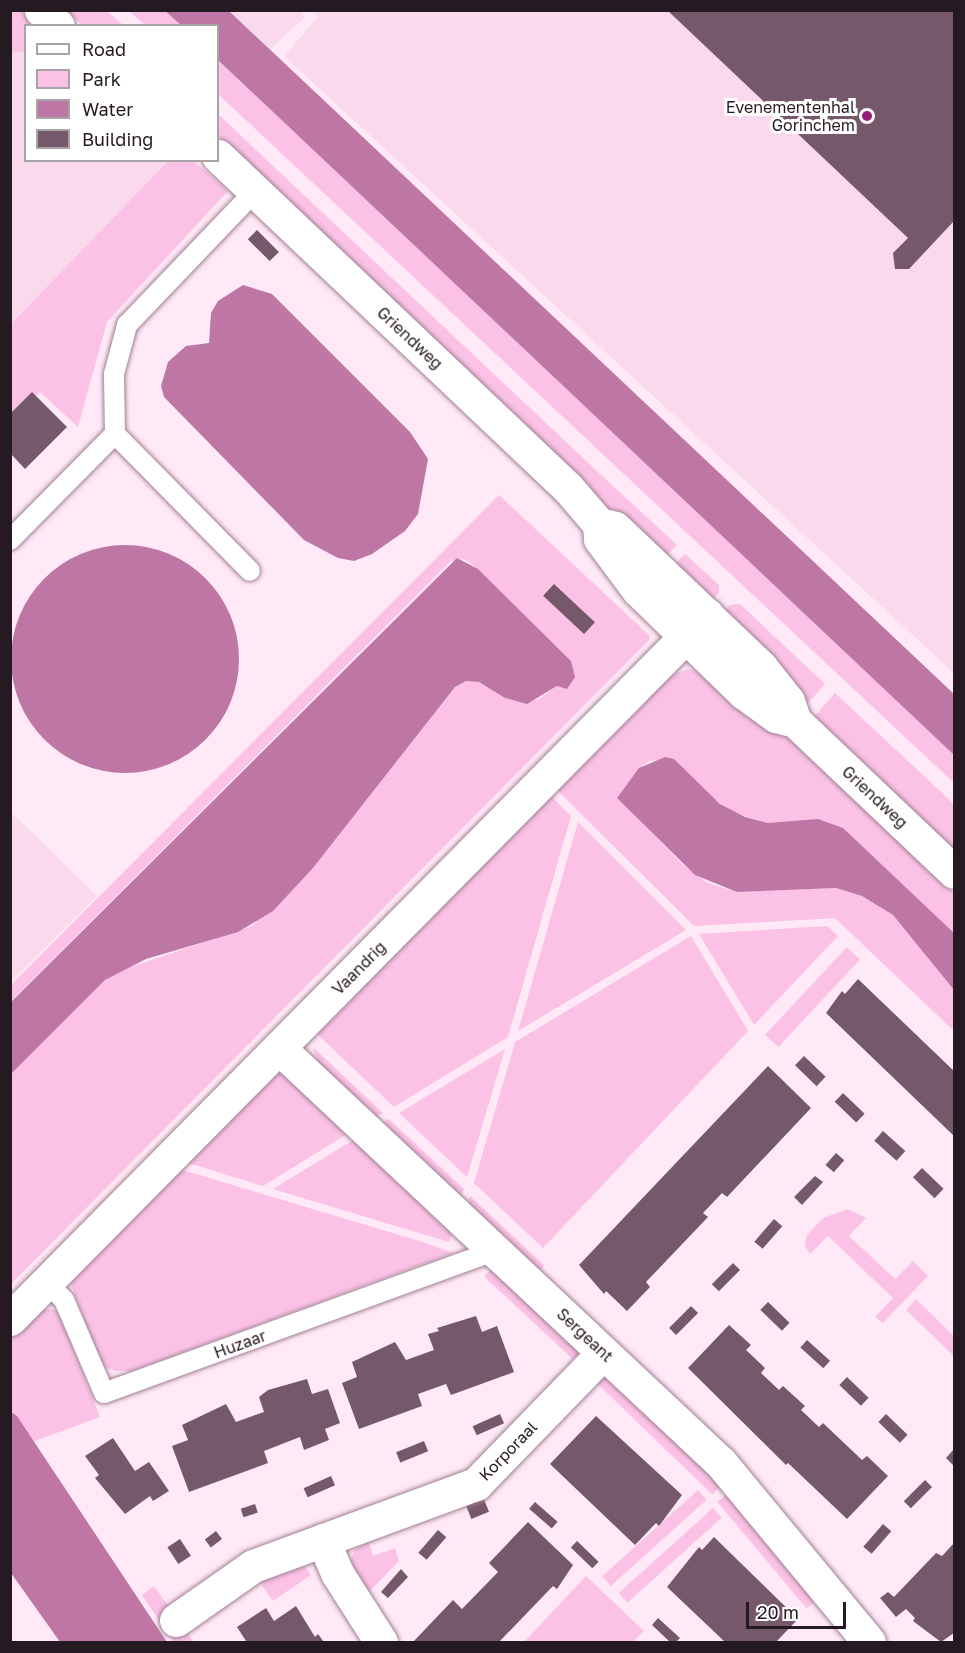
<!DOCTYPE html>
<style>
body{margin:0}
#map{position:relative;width:965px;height:1653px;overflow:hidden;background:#ffe9f6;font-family:"Golos Text",sans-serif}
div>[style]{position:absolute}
.built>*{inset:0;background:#fbd9ed}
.green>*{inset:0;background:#fbc2e6;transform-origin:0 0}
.water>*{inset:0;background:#be76a5}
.round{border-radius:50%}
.building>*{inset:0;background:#76586b;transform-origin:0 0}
.roads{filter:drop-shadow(0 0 2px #a08094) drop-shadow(0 0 2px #a08094)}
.service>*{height:20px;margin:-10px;padding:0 10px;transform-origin:10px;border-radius:10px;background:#fff}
.minor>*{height:33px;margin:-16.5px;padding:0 16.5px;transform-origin:16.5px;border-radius:16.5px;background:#fff}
.dots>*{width:16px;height:16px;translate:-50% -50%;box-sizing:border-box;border:3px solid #fff;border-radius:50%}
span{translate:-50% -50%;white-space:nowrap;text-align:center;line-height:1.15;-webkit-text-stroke:6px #fff;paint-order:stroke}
.poi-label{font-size:16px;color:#261a22}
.right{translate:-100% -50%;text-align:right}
.street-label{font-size:16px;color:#261a22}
.frame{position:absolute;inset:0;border:12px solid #261a22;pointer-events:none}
.legend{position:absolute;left:24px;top:24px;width:195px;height:138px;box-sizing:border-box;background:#fff;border:2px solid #a8a3a7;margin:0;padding:8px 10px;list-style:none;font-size:18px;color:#261a22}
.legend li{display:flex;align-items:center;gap:12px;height:30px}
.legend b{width:30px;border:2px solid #a8a3a7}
.scale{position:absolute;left:746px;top:1602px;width:100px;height:27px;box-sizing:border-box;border:3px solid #261a22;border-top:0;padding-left:8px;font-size:18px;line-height:21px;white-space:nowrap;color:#261a22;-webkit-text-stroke:4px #fff;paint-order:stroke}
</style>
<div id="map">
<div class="built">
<div style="clip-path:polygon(11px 11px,50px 11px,26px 26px,26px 160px,168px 161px,11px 324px)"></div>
<div style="clip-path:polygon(229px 11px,299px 11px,305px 17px,270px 49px)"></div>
<div style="clip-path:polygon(312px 11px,954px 11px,954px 673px,284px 56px,318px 17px)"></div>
<div style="clip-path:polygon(10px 811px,97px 896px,11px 982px,10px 982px)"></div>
</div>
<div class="green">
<div style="clip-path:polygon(11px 11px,20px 11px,36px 25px,26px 26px,25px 52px,11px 51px)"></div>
<div style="clip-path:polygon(64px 11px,107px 11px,123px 25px,83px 25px)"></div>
<div style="clip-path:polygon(129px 11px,165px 11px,181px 25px,145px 25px)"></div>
<div style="clip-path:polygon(218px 60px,954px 755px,954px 783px,218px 94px)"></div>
<div style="clip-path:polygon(218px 114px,599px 473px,677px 545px,662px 561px,218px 136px)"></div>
<div style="clip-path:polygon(168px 161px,194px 161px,228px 191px,107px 322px,78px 427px,40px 392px,11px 422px,11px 324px)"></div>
<div style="clip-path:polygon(499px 495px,650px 636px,649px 640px,11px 1284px,11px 1074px,105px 980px,122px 970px,252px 926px,313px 868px,455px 687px,466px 681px,479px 682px,505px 698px,538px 700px,557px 686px,562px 652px,472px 564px,463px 559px,451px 561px,11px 1001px,11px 985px)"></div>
<div style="clip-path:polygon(685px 554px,719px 585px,719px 593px,708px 605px,670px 569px)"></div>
<div style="clip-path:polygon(740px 604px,825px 684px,804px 708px,719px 617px,730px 605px)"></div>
<div style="clip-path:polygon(689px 669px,715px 678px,781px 730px,954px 893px,954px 933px,876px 860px,732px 812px,702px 789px,674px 759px,649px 761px,639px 768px,618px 798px,683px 865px,708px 883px,737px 892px,836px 888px,862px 896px,893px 915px,954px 990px,954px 1031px,835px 918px,694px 926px,557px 790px,670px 675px)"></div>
<div style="clip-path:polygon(835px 693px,954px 804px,954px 851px,814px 717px)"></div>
<div style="clip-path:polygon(551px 796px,571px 816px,508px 1037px,394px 1107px,317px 1034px)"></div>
<div style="clip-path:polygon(578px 822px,686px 930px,518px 1031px,569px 853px)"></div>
<div style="clip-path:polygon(827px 926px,838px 936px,754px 1025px,699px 934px)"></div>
<div style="clip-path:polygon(691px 936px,748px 1031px,543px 1248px,474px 1183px,515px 1042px)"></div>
<div style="left:847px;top:947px;width:18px;height:120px;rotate:43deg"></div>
<div style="clip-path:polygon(313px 1047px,383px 1113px,374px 1118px,319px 1066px)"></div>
<div style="clip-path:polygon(505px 1049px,467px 1177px,399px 1113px)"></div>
<div style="clip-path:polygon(279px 1066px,349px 1133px,263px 1186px,185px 1162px)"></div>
<div style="clip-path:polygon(389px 1119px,464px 1189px,460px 1200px,380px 1124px)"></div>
<div style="clip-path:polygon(355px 1139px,453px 1229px,449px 1242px,273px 1189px)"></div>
<div style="clip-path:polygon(179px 1169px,426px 1243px,453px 1253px,132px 1371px,115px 1371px,102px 1366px,70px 1282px)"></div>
<div style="clip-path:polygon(470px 1196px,544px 1265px,538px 1274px,467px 1206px)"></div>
<div style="clip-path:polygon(848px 1209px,866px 1218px,849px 1236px,895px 1279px,913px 1261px,928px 1276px,883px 1323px,875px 1317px,893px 1298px,828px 1236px,810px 1254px,805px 1246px,807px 1235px,823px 1218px)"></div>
<div style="left:493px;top:1267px;width:121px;height:13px;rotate:43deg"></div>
<div style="clip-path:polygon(916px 1299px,954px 1336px,954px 1356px,906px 1310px)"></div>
<div style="clip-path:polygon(39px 1308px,55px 1310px,60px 1315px,100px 1417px,32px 1442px,11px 1412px,10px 1337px)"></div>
<div style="left:604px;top:1372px;width:163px;height:13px;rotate:44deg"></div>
<div style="left:698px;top:1490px;width:13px;height:129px;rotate:48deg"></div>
<div style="left:728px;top:1493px;width:139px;height:14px;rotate:50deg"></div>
<div style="left:713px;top:1508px;width:13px;height:127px;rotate:48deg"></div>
<div style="clip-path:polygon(368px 1540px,373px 1556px,395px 1548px,399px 1561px,365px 1596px,351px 1560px,355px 1550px)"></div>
<div style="clip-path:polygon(300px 1566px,305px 1567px,311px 1575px,273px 1601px,261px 1584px,262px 1578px)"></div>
<div style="clip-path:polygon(586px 1576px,644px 1631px,633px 1642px,524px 1642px)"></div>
<div style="clip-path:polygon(154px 1586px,186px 1631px,194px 1642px,174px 1642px,142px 1595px)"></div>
</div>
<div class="water">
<div style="clip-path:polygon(165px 11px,229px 11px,954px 694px,954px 755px,218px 60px,218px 26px,181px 25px)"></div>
<div style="clip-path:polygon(243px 285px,272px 294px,410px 432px,428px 459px,418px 514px,405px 531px,372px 554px,354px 561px,338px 558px,304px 540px,164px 397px,161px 386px,168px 362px,186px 346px,209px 343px,211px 313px,218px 301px)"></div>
<div class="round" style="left:11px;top:545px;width:228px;height:228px"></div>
<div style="clip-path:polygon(457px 558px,478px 569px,571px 661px,575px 677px,567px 689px,557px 686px,527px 704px,505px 698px,479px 682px,466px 681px,455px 687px,313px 868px,273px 911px,238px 932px,146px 959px,105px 980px,11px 1074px,11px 1002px)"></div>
<div style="clip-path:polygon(665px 757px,674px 759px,720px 804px,745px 817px,768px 823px,818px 819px,843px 828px,954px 933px,954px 990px,893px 915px,862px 896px,836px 888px,737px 892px,695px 875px,617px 798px,639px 768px)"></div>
<div style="clip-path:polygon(11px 1412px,17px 1416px,167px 1642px,60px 1642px,11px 1573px)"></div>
</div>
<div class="building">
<div style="clip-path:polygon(667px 10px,954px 10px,954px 221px,909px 269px,895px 269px,893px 253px,908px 238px)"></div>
<div style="left:257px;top:230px;width:31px;height:13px;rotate:45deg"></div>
<div style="clip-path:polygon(32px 392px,67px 427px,25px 469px,10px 453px,10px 414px)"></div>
<div style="left:554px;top:584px;width:56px;height:16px;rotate:43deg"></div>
<div style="clip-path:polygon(858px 979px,954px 1071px,954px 1136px,826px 1013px,842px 991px,845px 994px)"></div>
<div style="left:804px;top:1056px;width:30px;height:13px;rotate:44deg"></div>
<div style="clip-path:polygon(768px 1066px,811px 1108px,727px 1197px,722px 1193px,703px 1213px,708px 1217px,646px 1282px,650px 1287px,627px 1311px,606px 1291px,604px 1294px,579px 1265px)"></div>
<div style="left:843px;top:1093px;width:30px;height:12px;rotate:44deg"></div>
<div style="left:883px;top:1131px;width:30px;height:13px;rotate:42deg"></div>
<div style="left:836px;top:1153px;width:11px;height:16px;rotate:41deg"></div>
<div style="left:922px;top:1168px;width:30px;height:13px;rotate:44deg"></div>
<div style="clip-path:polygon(815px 1176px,823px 1182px,802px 1205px,794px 1197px)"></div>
<div style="left:774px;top:1219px;width:11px;height:30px;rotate:41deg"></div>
<div style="left:733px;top:1263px;width:10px;height:30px;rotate:45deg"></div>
<div style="left:768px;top:1302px;width:30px;height:11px;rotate:44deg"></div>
<div style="left:691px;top:1306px;width:10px;height:31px;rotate:45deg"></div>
<div style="clip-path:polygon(476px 1316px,482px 1332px,497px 1326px,514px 1372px,451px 1395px,446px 1384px,418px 1394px,422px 1406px,359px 1429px,342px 1383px,357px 1377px,352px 1362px,395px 1342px,406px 1360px,434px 1350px,428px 1334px,439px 1331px,437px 1328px)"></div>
<div style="clip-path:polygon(729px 1325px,751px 1345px,746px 1350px,765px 1368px,761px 1373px,779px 1390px,783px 1386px,805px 1406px,801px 1410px,819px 1427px,823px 1423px,862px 1460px,867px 1456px,888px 1476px,847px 1519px,788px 1463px,786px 1465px,688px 1368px)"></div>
<div style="left:807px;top:1340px;width:31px;height:10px;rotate:42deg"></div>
<div style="left:847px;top:1377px;width:30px;height:11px;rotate:44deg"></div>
<div style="clip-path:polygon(307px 1379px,312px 1394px,328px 1389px,340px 1423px,325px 1429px,329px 1440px,304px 1450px,300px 1437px,264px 1451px,268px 1463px,189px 1492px,172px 1446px,188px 1440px,182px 1425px,226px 1404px,236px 1422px,264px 1412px,259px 1397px,268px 1390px)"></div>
<div style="left:500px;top:1414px;width:10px;height:30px;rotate:66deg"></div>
<div style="left:886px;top:1414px;width:30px;height:11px;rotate:44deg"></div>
<div style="clip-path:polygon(596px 1416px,682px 1495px,659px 1526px,656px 1523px,635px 1545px,550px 1464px)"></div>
<div style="clip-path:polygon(113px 1438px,135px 1471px,149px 1462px,169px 1491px,153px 1501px,150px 1496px,125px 1514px,95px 1478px,99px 1475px,85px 1456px)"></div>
<div style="left:424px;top:1441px;width:11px;height:30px;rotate:68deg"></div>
<div style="clip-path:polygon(954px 1449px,954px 1464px,953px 1465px,946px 1458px)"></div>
<div style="left:331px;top:1476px;width:10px;height:30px;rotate:66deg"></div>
<div style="left:925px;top:1480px;width:10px;height:30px;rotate:45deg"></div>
<div style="left:483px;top:1497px;width:16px;height:19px;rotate:68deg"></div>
<div style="left:535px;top:1502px;width:30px;height:9px;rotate:41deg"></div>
<div style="left:255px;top:1504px;width:9px;height:15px;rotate:72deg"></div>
<div style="clip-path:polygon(528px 1522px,573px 1565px,557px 1589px,553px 1586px,499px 1642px,413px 1642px,453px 1600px,462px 1609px,498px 1572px,489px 1563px)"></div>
<div style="left:883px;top:1524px;width:11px;height:30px;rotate:41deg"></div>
<div style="left:438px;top:1530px;width:11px;height:30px;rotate:41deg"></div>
<div style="left:216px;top:1531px;width:10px;height:14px;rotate:53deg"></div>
<div style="clip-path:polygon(714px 1537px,798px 1619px,776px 1642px,725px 1642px,667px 1587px,699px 1547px,702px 1550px)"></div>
<div style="left:180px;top:1539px;width:20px;height:15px;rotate:57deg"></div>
<div style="left:577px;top:1541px;width:30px;height:9px;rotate:44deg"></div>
<div style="clip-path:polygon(954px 1543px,954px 1633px,941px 1642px,913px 1621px,915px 1618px,906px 1609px,896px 1617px,880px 1598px,888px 1592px,894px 1597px,936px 1553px,942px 1556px)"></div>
<div style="clip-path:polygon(401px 1569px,408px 1577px,388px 1598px,381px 1592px)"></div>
<div style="clip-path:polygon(296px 1606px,315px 1637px,318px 1634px,324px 1642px,243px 1642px,246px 1641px,237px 1627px,266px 1608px,274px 1621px)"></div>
<div style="clip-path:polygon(658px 1618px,680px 1638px,676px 1642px,670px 1642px,652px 1625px)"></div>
</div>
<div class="roads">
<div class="service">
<div style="left:115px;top:434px;width:192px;rotate:45.4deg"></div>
<div style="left:10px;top:540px;width:149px;rotate:-45.3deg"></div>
<div style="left:115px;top:434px;width:60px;rotate:-91deg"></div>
<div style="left:114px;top:374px;width:51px;rotate:-75.1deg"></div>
<div style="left:127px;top:325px;width:185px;rotate:-46.3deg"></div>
<div style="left:47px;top:1282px;width:25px;rotate:47deg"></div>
<div style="left:64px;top:1300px;width:101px;rotate:66.7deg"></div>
<div style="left:104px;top:1393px;width:416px;rotate:-20deg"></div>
</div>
<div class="minor">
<div style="left:41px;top:10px;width:23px;rotate:43deg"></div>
<div style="left:218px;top:156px;width:482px;rotate:43.5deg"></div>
<div style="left:568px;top:488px;width:48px;rotate:49.3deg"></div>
<div style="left:599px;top:524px;width:16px;rotate:14deg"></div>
<div style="left:615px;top:528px;width:202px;rotate:43.6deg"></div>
<div style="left:761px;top:667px;width:43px;rotate:51.5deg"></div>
<div style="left:788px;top:701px;width:21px;rotate:71deg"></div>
<div style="left:795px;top:721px;width:219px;rotate:43.5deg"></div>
<div style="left:599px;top:524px;width:15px;rotate:86deg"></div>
<div style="left:600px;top:539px;width:64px;rotate:53.3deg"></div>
<div style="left:638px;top:590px;width:148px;rotate:44.2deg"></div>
<div style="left:744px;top:693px;width:39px;rotate:36deg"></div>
<div style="left:776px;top:716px;width:20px;rotate:15deg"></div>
<div style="left:279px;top:1048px;width:606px;rotate:43.2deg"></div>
<div style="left:721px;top:1463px;width:232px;rotate:50.4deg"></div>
<div style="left:10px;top:1319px;width:991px;rotate:-45.29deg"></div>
<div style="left:323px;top:1540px;width:36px;rotate:67deg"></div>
<div style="left:337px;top:1573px;width:82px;rotate:57.5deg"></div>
<div style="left:176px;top:1620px;width:94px;rotate:-35deg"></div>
<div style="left:253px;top:1566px;width:238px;rotate:-20.2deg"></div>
<div style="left:476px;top:1484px;width:182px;rotate:-45.9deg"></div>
</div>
</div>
<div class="dots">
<div style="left:867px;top:116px;background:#971e78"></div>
</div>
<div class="poi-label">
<span class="right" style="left:855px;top:116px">Evenementenhal<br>Gorinchem</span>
</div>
<div class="street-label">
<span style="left:410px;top:338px;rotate:43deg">Griendweg</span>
<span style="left:875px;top:797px;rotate:43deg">Griendweg</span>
<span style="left:359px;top:968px;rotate:-45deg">Vaandrig</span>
<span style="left:585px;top:1335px;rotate:43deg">Sergeant</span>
<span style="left:240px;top:1344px;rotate:-20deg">Huzaar</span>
<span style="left:508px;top:1451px;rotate:-46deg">Korporaal</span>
</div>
<div class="frame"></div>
<ul class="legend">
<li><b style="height:8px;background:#fff"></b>Road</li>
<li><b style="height:16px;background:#fbc2e6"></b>Park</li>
<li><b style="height:16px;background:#be76a5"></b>Water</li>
<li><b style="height:16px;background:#76586b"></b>Building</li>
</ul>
<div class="scale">20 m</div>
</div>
